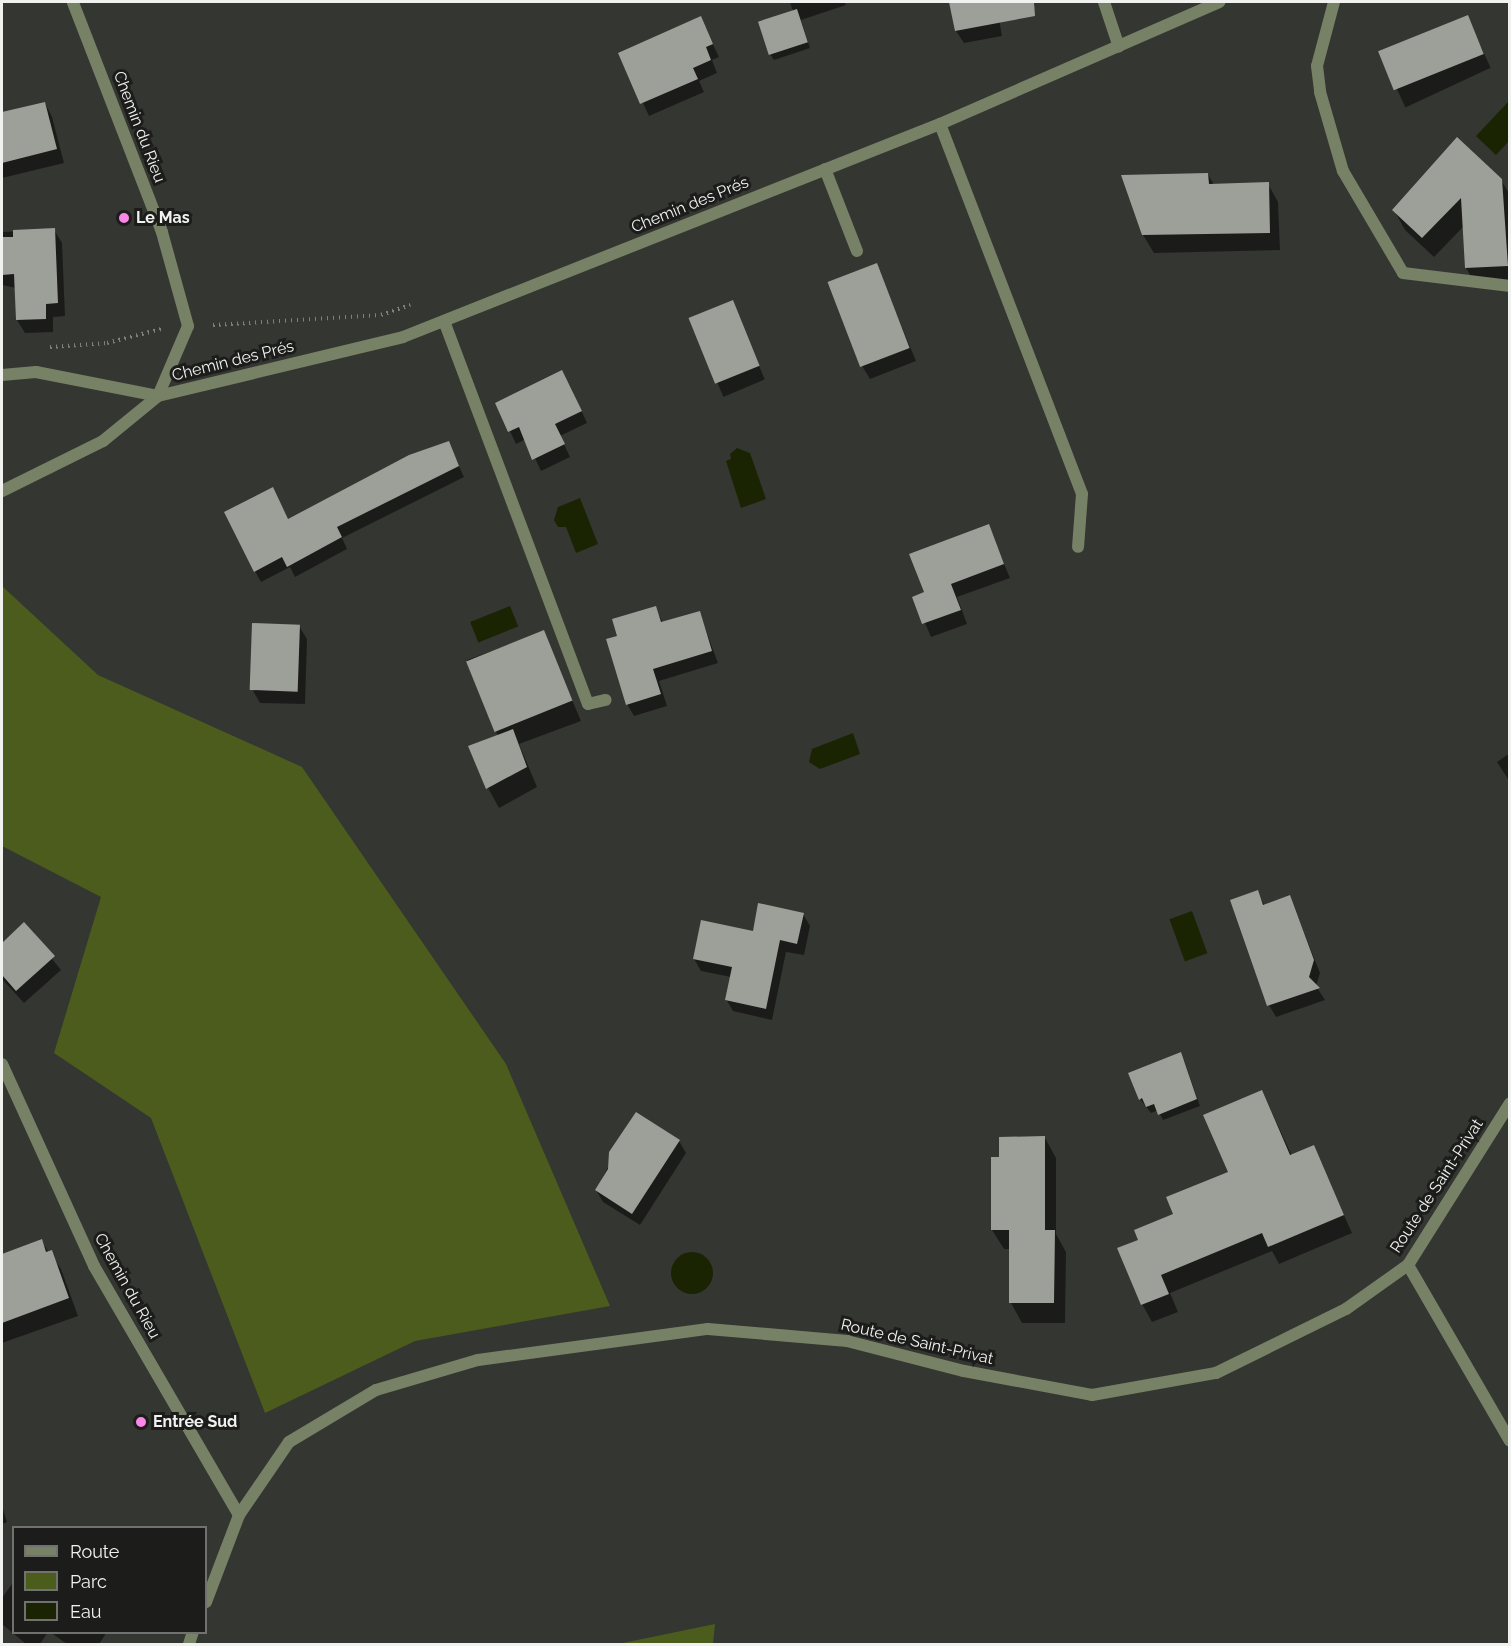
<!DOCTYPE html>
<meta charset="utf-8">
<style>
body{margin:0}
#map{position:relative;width:1511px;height:1646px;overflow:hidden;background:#343631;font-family:Raleway,sans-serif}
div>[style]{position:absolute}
.green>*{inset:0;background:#4b5c1c}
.water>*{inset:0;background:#1b2402;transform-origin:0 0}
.round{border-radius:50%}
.shadow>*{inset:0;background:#0007;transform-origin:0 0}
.building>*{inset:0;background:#9da099;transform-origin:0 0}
.path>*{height:4px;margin-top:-2px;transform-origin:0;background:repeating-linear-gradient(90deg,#7f817c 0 1.5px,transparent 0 6px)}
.service>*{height:12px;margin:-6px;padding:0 6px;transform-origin:6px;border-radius:6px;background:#778165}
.minor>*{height:12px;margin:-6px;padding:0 6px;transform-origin:6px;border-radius:6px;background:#778165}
.tertiary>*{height:12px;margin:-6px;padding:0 6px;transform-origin:6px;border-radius:6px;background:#778165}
.dots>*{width:16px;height:16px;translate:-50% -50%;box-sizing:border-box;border:3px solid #1c1d1b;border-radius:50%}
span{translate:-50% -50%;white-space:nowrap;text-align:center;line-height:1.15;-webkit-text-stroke:6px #1c1d1b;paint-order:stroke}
.street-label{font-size:16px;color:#f1f2ef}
.poi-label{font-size:16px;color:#f1f2ef;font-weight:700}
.left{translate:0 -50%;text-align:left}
.frame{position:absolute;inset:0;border:3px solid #f1f2ef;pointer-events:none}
.legend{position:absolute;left:12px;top:1526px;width:195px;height:108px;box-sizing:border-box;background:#1c1d1b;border:2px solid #717270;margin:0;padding:8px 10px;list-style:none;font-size:18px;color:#f1f2ef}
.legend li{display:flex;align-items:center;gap:12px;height:30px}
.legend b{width:30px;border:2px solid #717270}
</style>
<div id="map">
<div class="green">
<div style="clip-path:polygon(2px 586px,98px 675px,302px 767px,506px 1064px,610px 1306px,415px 1341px,265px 1413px,151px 1118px,54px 1053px,101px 897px,2px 846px)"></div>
<div style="clip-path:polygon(715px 1624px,713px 1644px,618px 1644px)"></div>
</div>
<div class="water">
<div style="clip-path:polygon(1509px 101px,1509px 141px,1496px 155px,1476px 136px)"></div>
<div style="clip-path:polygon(737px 448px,750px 453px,766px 499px,741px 508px,726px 461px,731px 459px,730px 454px)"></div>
<div style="clip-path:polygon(580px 498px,598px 544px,576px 553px,566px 527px,558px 527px,554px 520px,558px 507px)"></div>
<div style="left:510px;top:606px;width:22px;height:43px;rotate:68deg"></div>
<div style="clip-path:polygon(853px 733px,860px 754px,820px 769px,809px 762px,812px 749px)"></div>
<div style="left:1192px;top:911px;width:45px;height:24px;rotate:70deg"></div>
<div class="round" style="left:671px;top:1252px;width:42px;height:42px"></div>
</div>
<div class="shadow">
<div style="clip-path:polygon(790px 2px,844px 2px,846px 5px,801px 20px,810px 48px,774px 60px,770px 54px,793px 11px)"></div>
<div style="clip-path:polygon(946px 2px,996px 2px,1002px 36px,964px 43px,956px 31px,951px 2px)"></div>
<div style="left:1467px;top:17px;width:56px;height:94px;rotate:65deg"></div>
<div style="clip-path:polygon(700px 18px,719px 57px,712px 60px,717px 73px,699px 81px,704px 92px,649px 116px,620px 53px)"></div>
<div style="clip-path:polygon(45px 103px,52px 117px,64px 163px,2px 178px,2px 114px)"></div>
<div style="clip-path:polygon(1208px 174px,1214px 185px,1268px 184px,1278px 202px,1280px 250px,1154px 253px,1143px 235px)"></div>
<div style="clip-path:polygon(1501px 180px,1510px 195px,1510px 286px,1478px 288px,1466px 268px,1464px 226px,1434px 257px,1405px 230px,1394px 210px)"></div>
<div style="clip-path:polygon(54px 230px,62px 243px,65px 316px,53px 317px,53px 332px,25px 333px,17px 320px,16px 288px,2px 285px,2px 232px)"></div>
<div style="clip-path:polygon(876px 265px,916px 361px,870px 379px,862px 366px)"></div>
<div style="left:732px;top:302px;width:84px;height:45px;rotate:67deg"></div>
<div style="clip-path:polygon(569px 384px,587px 423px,560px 436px,570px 457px,541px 471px,526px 439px,516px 444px,497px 403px)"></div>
<div style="clip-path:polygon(448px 443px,464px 477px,342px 538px,347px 549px,295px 577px,290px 567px,261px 582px,255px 571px,288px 520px)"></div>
<div style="clip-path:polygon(988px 526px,1010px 578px,957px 597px,967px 624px,931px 637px,914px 597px,926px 593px)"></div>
<div style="clip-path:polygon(655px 608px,663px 623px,699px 612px,718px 663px,659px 681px,667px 706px,634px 716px,627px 704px,619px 637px)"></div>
<div style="clip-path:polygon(299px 626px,307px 639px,305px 704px,260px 703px,252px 689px)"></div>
<div style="clip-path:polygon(543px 632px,581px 721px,519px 744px,537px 787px,499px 808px,488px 788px,498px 736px,467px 660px)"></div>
<div style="clip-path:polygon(1510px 753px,1510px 782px,1497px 762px)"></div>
<div style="clip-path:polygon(1257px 892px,1265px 906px,1290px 897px,1320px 973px,1316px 986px,1325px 1000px,1276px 1017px,1269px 1005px)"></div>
<div style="clip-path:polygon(803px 914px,810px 926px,804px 955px,786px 952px,772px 1020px,733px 1011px,726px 999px,731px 977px,701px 971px,694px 959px)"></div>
<div style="clip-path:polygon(24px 924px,61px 970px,24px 1003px,2px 979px,2px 945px)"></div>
<div style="clip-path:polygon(1184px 1060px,1200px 1106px,1163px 1120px,1158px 1110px,1151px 1113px,1140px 1099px)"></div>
<div style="clip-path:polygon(1262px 1091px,1292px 1156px,1313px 1147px,1352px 1233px,1279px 1264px,1272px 1251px,1170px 1293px,1178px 1312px,1152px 1322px,1142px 1304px,1140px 1241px,1230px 1173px)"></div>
<div style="clip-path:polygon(636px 1114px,679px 1141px,686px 1153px,640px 1225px,603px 1202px,596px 1190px)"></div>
<div style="clip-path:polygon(1045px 1138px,1056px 1158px,1056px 1234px,1066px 1252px,1065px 1323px,1022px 1323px,1011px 1303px,1011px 1249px,1004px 1249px,992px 1230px,1000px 1159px)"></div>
<div style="clip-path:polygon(41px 1241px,61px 1269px,78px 1316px,2px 1343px,2px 1256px)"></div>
<div style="clip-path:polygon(2px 1506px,7px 1522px,2px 1524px)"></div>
<div style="clip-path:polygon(14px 1581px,14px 1632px,48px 1632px,40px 1644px,26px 1644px,2px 1624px,2px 1598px)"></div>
<div style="clip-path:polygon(50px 1632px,107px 1632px,99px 1644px,67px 1644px)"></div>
</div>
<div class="building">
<div style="clip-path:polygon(949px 2px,1034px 2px,1035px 16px,955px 31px)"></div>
<div style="left:797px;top:9px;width:35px;height:41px;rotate:72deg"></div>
<div style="left:1468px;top:15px;width:42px;height:97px;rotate:68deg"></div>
<div style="clip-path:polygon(701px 16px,713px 44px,706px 47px,711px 60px,693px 68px,698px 79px,640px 104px,618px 53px)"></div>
<div style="clip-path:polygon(45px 102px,57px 149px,2px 163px,2px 112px)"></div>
<div style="clip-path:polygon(1457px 137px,1502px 179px,1508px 266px,1465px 268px,1461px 198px,1422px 238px,1392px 210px)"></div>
<div style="clip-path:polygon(1208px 173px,1209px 184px,1269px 182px,1270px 233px,1142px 235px,1121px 175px)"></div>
<div style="clip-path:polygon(55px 228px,58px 303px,46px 304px,46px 319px,16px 320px,14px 274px,2px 275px,2px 237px,13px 237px,13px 230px)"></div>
<div style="left:877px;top:263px;width:91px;height:53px;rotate:69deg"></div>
<div style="left:733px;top:300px;width:71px;height:48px;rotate:68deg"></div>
<div style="clip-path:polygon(562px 370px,582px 411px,555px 424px,565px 444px,532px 460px,519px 427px,508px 432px,495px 403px)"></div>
<div style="clip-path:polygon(449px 441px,459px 466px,337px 527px,342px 537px,287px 567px,282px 557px,254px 572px,224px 512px,273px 487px,288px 519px,409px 455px)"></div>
<div style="clip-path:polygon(989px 524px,1004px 564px,951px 584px,961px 610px,922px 624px,912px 597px,924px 592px,909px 554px)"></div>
<div style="clip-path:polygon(656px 606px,661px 622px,700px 611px,712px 651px,653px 669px,661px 694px,626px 705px,606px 639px,617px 636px,612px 619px)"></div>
<div style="left:252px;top:623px;width:48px;height:67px;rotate:2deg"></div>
<div style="left:544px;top:630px;width:76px;height:84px;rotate:68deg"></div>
<div style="clip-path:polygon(513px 729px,527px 767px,486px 789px,468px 746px)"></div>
<div style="clip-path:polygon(1258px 890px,1263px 905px,1290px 895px,1314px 960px,1309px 977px,1320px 988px,1267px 1006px,1230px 900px)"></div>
<div style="clip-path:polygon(758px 903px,804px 913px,797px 944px,780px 940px,766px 1009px,725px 1000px,732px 967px,693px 959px,701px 920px,753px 931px)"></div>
<div style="clip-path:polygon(24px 922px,55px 956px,16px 991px,2px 975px,2px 943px)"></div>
<div style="clip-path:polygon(1181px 1052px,1197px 1099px,1158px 1115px,1154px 1104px,1146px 1107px,1142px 1098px,1139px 1100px,1128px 1073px)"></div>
<div style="clip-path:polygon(1262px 1090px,1290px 1155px,1314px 1145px,1344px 1215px,1268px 1247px,1262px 1233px,1161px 1275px,1169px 1294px,1141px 1305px,1117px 1248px,1138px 1240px,1134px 1230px,1173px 1214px,1166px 1197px,1228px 1172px,1203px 1115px)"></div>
<div style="clip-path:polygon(636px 1112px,680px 1140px,632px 1214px,595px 1190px,608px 1169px,609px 1152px)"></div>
<div style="clip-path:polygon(1045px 1136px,1045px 1230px,1055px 1230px,1054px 1303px,1009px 1303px,1009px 1230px,991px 1230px,991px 1157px,999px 1157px,999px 1137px)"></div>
<div style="clip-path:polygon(42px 1239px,46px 1252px,52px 1250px,69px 1298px,2px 1323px,2px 1254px)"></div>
</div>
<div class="path">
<div style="left:213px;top:325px;width:168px;rotate:-3.4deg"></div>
<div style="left:381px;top:315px;width:31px;rotate:-19deg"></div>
<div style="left:50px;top:347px;width:57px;rotate:-4deg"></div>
<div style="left:107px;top:343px;width:56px;rotate:-14.5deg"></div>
</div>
<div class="service">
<div style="left:1334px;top:2px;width:66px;rotate:104.9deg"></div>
<div style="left:1317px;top:66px;width:26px;rotate:83deg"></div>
<div style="left:1320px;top:92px;width:82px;rotate:73.8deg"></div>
<div style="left:1343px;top:171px;width:118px;rotate:59.5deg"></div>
<div style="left:1403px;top:273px;width:108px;rotate:6.9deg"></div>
<div style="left:940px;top:124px;width:396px;rotate:69deg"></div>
<div style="left:1082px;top:494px;width:53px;rotate:94.3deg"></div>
<div style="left:825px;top:169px;width:88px;rotate:68.7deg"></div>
<div style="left:444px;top:321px;width:409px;rotate:69.4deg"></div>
<div style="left:588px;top:704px;width:18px;rotate:-13deg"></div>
</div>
<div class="minor">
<div style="left:1104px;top:2px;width:47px;rotate:71.6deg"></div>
<div style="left:2px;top:375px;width:34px;rotate:-5deg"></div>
<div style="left:36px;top:372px;width:124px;rotate:11.1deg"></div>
<div style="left:158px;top:396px;width:252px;rotate:-13.5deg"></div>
<div style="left:403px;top:337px;width:578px;rotate:-21.64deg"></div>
<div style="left:940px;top:124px;width:305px;rotate:-23.6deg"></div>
<div style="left:1408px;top:1265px;width:203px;rotate:59.9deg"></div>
</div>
<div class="tertiary">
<div style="left:2px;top:491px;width:113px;rotate:-26.3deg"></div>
<div style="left:103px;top:441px;width:71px;rotate:-39.3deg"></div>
<div style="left:158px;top:396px;width:76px;rotate:-66.8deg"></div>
<div style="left:188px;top:326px;width:98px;rotate:-105.5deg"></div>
<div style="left:162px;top:232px;width:247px;rotate:-111.2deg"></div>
<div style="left:2px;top:1064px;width:222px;rotate:65.5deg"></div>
<div style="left:94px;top:1266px;width:288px;rotate:59.8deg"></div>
<div style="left:206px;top:1602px;width:93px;rotate:-69.2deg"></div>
<div style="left:239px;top:1515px;width:88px;rotate:-55.6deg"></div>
<div style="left:289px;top:1442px;width:101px;rotate:-30.9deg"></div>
<div style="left:376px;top:1390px;width:106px;rotate:-16.4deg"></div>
<div style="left:478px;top:1360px;width:232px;rotate:-7.7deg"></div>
<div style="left:708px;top:1329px;width:140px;rotate:4.9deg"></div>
<div style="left:847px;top:1341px;width:121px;rotate:14.4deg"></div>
<div style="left:964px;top:1371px;width:130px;rotate:10.6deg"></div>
<div style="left:1092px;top:1395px;width:126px;rotate:-10.1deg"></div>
<div style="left:1216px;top:1373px;width:145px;rotate:-26.2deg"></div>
<div style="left:1346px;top:1309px;width:76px;rotate:-35.4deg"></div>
<div style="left:1408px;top:1265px;width:191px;rotate:-57.8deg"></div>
<div style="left:189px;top:1644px;width:13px;rotate:-72deg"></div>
</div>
<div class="dots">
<div style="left:124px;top:218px;background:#fa87e8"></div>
<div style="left:141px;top:1422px;background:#fa87e8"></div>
</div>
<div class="street-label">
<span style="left:139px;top:127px;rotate:69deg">Chemin du Rieu</span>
<span style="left:690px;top:205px;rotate:-22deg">Chemin des Prés</span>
<span style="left:233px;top:361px;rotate:-14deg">Chemin des Prés</span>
<span style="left:1437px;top:1186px;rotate:-57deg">Route de Saint-Privat</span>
<span style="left:127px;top:1286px;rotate:61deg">Chemin du Rieu</span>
<span style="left:917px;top:1342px;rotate:13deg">Route de Saint-Privat</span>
</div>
<div class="poi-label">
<span class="left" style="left:136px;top:218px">Le Mas</span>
<span class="left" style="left:153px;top:1422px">Entrée Sud</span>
</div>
<div class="frame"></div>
<ul class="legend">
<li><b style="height:8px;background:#778165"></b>Route</li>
<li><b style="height:16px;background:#4b5c1c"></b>Parc</li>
<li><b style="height:16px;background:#1b2402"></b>Eau</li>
</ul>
</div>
